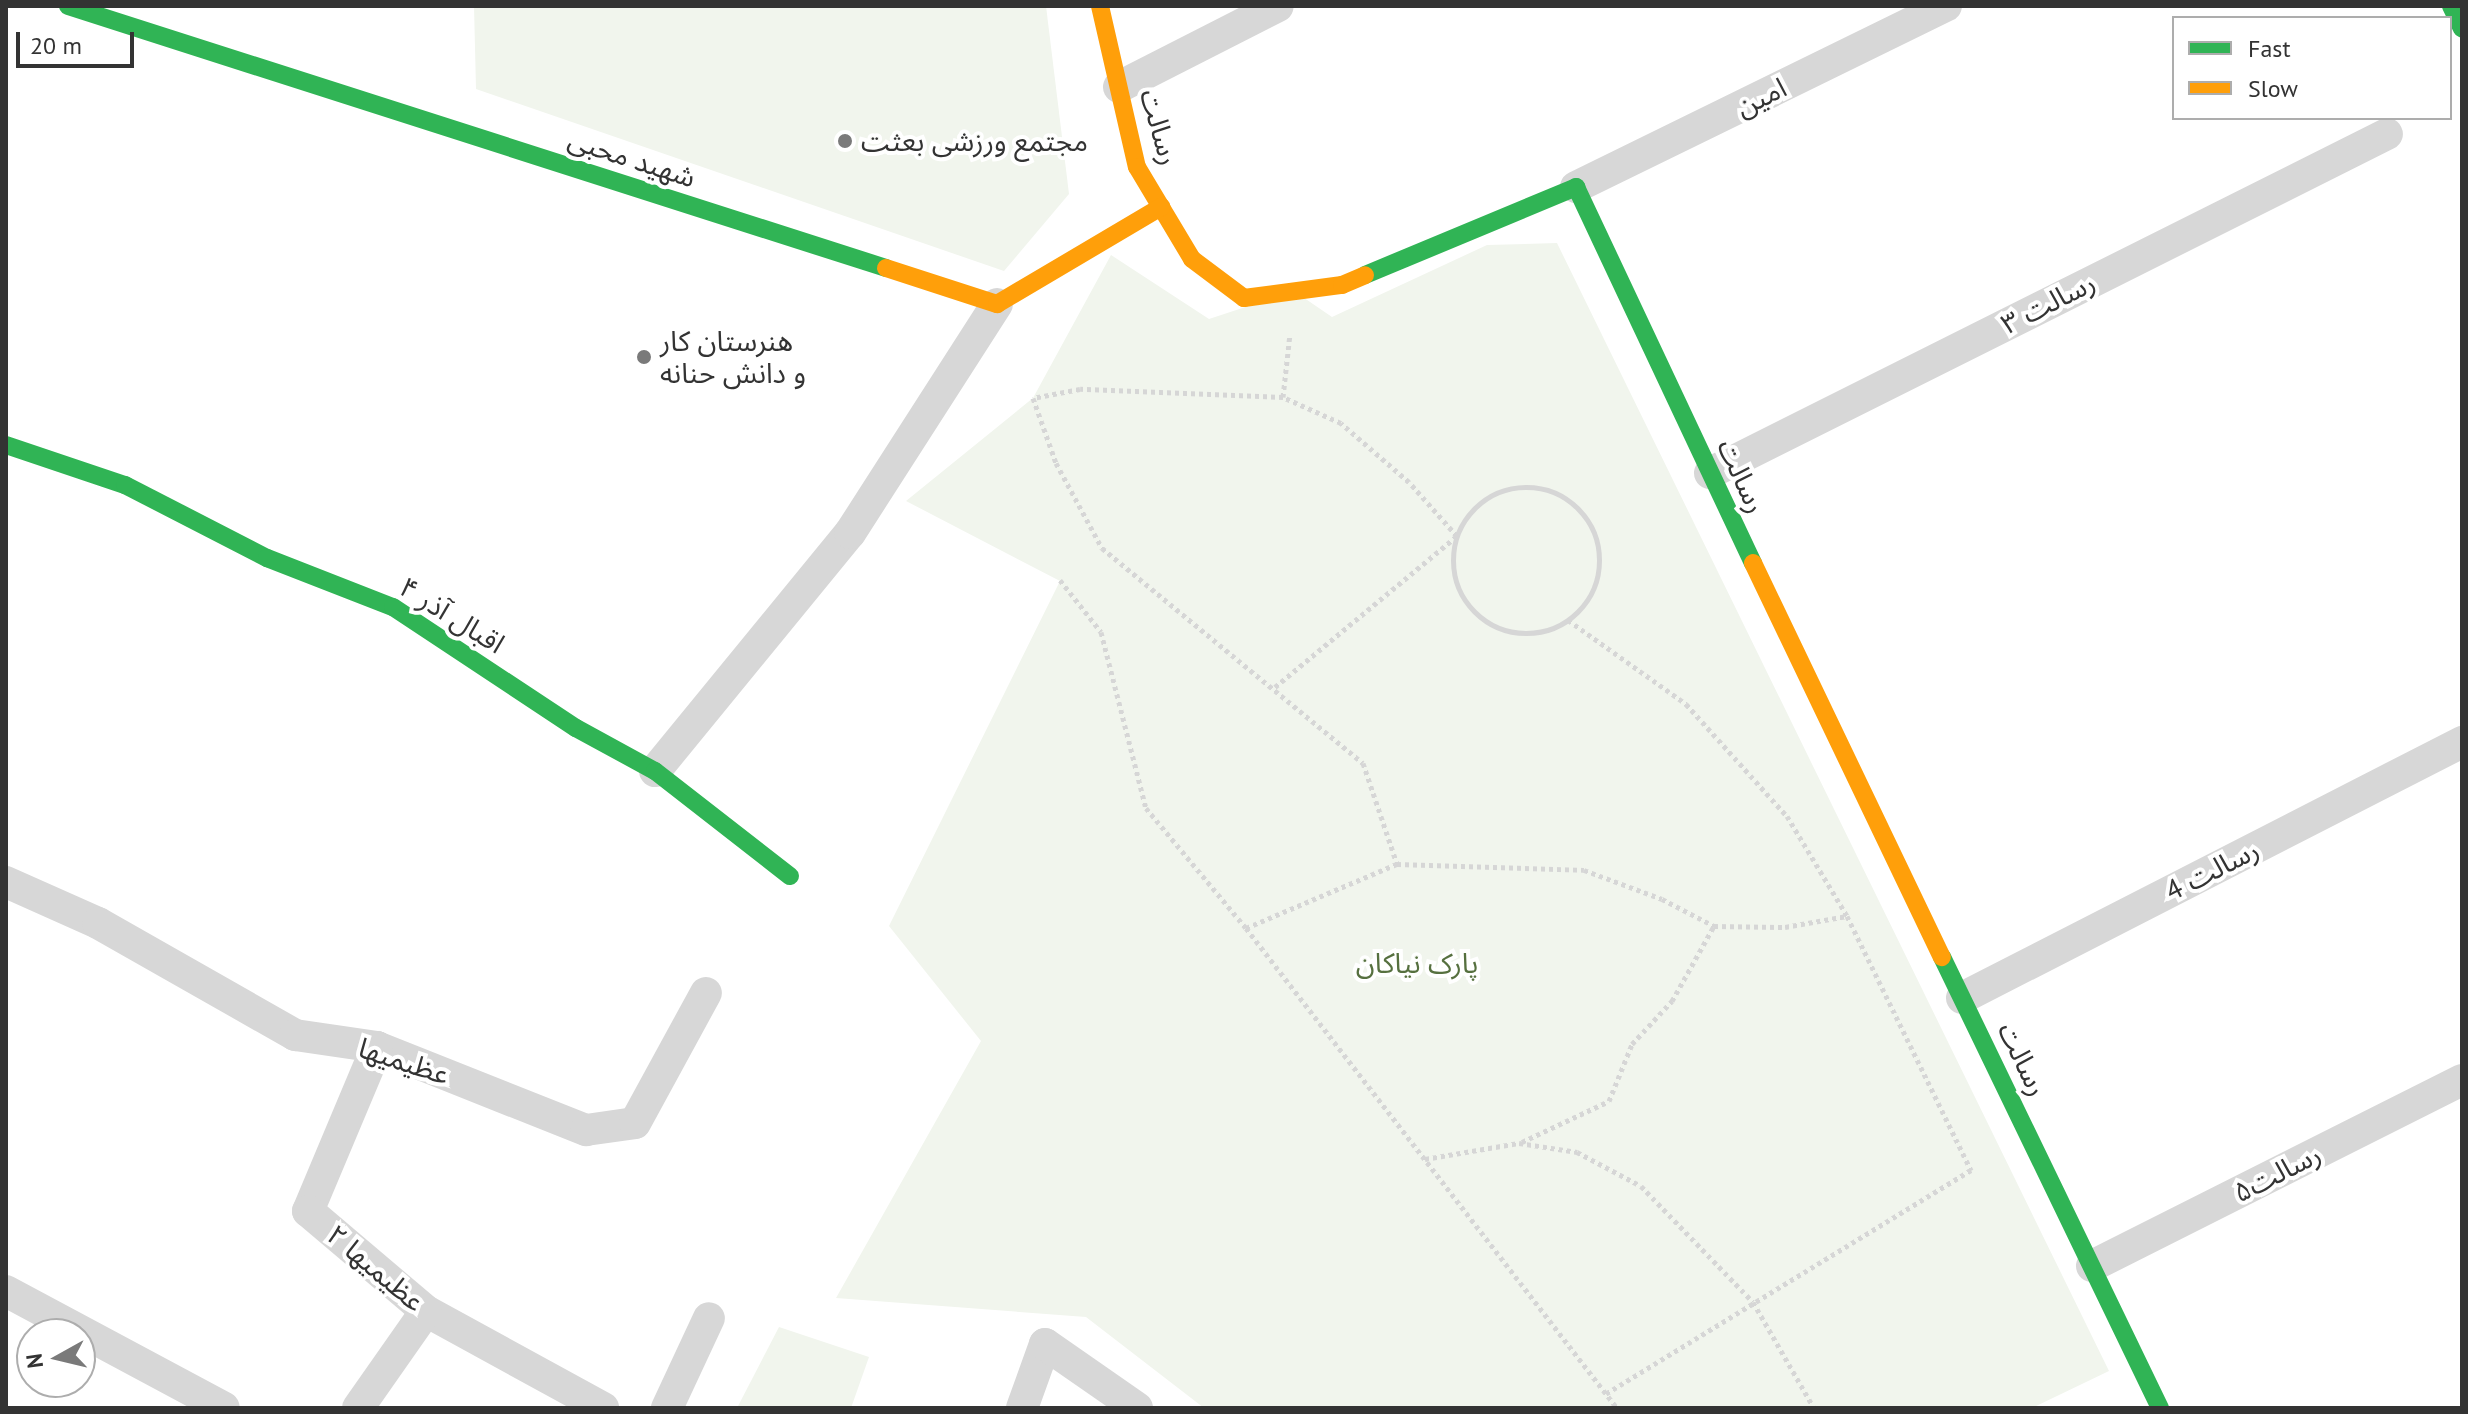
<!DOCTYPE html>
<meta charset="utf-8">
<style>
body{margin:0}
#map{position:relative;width:2468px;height:1414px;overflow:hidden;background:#fff;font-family:"PT Sans","Noto Sans Arabic",sans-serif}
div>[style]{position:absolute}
.green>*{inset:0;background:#f1f5ed}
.path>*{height:5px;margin-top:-2.5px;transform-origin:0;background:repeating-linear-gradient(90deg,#d6d6d6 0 4px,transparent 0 8px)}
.path>.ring{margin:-2.5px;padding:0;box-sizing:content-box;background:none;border:5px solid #d6d6d6;border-radius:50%}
.street>*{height:32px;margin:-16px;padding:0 16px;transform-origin:16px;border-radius:16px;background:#d7d7d7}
.fast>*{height:18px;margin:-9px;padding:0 9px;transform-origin:9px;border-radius:9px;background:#30b455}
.slow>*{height:18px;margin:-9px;padding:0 9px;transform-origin:9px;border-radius:9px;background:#ff9f0a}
.dots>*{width:22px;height:22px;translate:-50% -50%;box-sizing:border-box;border:4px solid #fff;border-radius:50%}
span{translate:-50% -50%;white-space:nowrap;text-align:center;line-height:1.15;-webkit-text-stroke:8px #fff;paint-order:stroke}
.street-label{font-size:28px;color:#333}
.poi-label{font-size:28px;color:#333}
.left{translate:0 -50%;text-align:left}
.park-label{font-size:28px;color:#56703f}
.frame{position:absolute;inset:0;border:8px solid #333;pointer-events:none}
.legend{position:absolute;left:2172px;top:16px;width:280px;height:104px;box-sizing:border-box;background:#fff;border:2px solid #adadad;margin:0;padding:10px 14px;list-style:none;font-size:24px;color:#333}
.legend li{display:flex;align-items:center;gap:16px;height:40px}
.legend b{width:40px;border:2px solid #adadad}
.north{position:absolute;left:16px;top:1318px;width:80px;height:80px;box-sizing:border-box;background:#fff;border:2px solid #adadad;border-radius:50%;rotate:262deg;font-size:22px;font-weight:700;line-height:32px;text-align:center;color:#333}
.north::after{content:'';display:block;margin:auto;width:28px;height:36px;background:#7a7a7a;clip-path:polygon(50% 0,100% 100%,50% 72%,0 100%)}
.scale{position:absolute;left:16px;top:32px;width:118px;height:36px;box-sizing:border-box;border:4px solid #333;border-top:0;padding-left:10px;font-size:24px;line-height:28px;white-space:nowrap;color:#333;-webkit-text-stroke:6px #fff;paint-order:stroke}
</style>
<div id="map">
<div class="green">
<div style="clip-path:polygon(474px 6px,1046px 6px,1069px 194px,1004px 271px,476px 89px)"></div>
<div style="clip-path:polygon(1557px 243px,2109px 1371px,2032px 1408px,1204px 1408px,1086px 1317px,836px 1298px,981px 1041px,889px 926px,1060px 581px,906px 501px,1033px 398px,1111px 255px,1209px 319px,1294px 291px,1332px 317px,1487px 245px)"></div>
<div style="clip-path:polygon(779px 1327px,869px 1357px,851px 1408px,737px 1408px)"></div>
</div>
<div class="path">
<div style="left:1283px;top:397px;width:63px;rotate:-83.7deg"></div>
<div class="ring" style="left:1453px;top:487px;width:141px;height:141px"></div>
<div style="left:1060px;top:580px;width:66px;rotate:51.7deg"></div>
<div style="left:1101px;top:632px;width:182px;rotate:75.7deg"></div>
<div style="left:1146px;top:808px;width:156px;rotate:50.2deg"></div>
<div style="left:1246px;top:928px;width:607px;rotate:52.3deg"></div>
<div style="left:1568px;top:620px;width:145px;rotate:35.4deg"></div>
<div style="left:1686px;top:704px;width:151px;rotate:48deg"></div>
<div style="left:1787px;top:816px;width:117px;rotate:59deg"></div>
<div style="left:1847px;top:916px;width:283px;rotate:64deg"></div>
<div style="left:1971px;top:1170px;width:428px;rotate:148.5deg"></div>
<div style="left:1275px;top:687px;width:236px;rotate:-39.7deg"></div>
<div style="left:1457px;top:536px;width:72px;rotate:-131.6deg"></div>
<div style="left:1409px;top:482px;width:90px;rotate:-139.1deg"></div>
<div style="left:1341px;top:423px;width:64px;rotate:-155.9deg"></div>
<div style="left:1283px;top:397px;width:203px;rotate:-177.7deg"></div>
<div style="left:1080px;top:389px;width:48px;rotate:169.2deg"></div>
<div style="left:1033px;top:398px;width:69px;rotate:70.5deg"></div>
<div style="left:1056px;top:463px;width:97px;rotate:61.6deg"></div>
<div style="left:1102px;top:548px;width:338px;rotate:39.5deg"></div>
<div style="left:1363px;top:763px;width:107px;rotate:71.4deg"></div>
<div style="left:1246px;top:928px;width:164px;rotate:-23deg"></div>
<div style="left:1397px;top:864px;width:187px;rotate:1.8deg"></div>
<div style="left:1584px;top:870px;width:83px;rotate:20.4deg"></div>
<div style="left:1662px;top:899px;width:59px;rotate:27.4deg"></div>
<div style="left:1714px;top:926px;width:71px;rotate:0.8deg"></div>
<div style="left:1785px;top:927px;width:63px;rotate:-10.1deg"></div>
<div style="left:1522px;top:1142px;width:96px;rotate:-25.2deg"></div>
<div style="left:1609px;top:1101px;width:61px;rotate:-68deg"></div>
<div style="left:1632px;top:1044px;width:59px;rotate:-47.1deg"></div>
<div style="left:1672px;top:1001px;width:86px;rotate:-60.8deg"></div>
<div style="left:1425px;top:1159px;width:95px;rotate:-9.7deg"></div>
<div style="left:1519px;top:1143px;width:59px;rotate:8.8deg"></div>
<div style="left:1577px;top:1152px;width:72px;rotate:28deg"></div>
<div style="left:1641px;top:1186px;width:161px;rotate:46deg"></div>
<div style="left:1753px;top:1302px;width:122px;rotate:60.1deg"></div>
</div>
<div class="street">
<div style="left:1119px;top:87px;width:178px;rotate:-27deg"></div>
<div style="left:1576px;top:187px;width:412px;rotate:-26.1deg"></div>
<div style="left:1710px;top:473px;width:757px;rotate:-26.6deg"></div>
<div style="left:655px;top:771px;width:308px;rotate:-50.7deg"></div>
<div style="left:850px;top:533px;width:272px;rotate:-57.3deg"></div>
<div style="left:6px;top:882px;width:101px;rotate:24deg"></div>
<div style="left:98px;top:923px;width:227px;rotate:29.6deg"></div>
<div style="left:295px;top:1035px;width:83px;rotate:8.3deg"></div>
<div style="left:377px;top:1047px;width:225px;rotate:21.7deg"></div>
<div style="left:586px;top:1130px;width:49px;rotate:-8.1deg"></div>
<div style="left:635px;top:1123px;width:148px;rotate:-61.4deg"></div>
<div style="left:1962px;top:998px;width:562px;rotate:-27.11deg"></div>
<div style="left:377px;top:1047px;width:178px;rotate:112.8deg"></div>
<div style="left:308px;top:1211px;width:155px;rotate:40.3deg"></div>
<div style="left:426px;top:1311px;width:202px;rotate:28.7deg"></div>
<div style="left:2092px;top:1266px;width:414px;rotate:-26.7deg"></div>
<div style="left:6px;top:1291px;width:247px;rotate:28.2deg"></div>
<div style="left:358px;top:1408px;width:118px;rotate:-55deg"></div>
<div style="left:667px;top:1408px;width:99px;rotate:-65deg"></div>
<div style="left:1022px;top:1408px;width:68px;rotate:-70.2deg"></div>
<div style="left:1045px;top:1344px;width:112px;rotate:34.8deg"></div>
</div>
<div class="fast">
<div style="left:68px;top:6px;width:859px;rotate:17.76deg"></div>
<div style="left:2451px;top:6px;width:25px;rotate:64deg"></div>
<div style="left:1365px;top:275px;width:229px;rotate:-22.6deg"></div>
<div style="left:1576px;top:187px;width:416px;rotate:64.8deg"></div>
<div style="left:6px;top:445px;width:126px;rotate:18.6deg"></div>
<div style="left:125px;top:485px;width:160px;rotate:27.2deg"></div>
<div style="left:267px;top:558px;width:135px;rotate:21.3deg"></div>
<div style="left:393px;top:607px;width:219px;rotate:33.5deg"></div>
<div style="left:576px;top:728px;width:90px;rotate:28.6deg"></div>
<div style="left:655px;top:771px;width:171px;rotate:37.9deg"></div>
<div style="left:1942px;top:957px;width:501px;rotate:64.2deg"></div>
</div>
<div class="slow">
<div style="left:1100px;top:6px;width:165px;rotate:77.1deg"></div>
<div style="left:1137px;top:167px;width:107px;rotate:59.1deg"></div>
<div style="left:1192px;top:259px;width:65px;rotate:36.9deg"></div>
<div style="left:1244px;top:298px;width:99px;rotate:-7.6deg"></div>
<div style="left:1342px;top:285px;width:25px;rotate:-23deg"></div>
<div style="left:886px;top:268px;width:117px;rotate:18deg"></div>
<div style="left:997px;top:304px;width:191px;rotate:-30.6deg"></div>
<div style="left:1753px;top:563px;width:437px;rotate:64.4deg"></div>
</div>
<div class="dots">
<div style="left:845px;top:141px;background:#7a7a7a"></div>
<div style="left:644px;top:357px;background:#7a7a7a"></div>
</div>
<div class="street-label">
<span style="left:1761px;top:97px;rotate:-26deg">امین</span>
<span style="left:1160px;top:127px;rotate:74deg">رسالت</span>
<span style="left:632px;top:158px;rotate:18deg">شهید محبی</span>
<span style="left:2048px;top:303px;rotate:-27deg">رسالت ۳</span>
<span style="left:1742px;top:476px;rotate:65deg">رسالت</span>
<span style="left:452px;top:615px;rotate:32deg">اقبال آذر ۴</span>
<span style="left:2212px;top:870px;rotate:-27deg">رسالت 4</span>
<span style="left:2023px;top:1059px;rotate:64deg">رسالت</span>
<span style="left:404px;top:1061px;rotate:18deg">عظیمیها</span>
<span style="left:2277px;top:1173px;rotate:-27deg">رسالت۵</span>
<span style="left:376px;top:1268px;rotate:40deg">عظیمیها ۲</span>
</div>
<div class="poi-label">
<span class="left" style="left:861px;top:141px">مجتمع ورزشی بعثت</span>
<span class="left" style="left:660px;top:357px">هنرستان کار<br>و دانش حنانه</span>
</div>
<div class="park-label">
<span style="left:1417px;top:963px">پارک نیاکان</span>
</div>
<div class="frame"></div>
<ul class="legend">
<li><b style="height:10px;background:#30b455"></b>Fast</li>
<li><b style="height:10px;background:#ff9f0a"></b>Slow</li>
</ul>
<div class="north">N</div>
<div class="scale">20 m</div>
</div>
